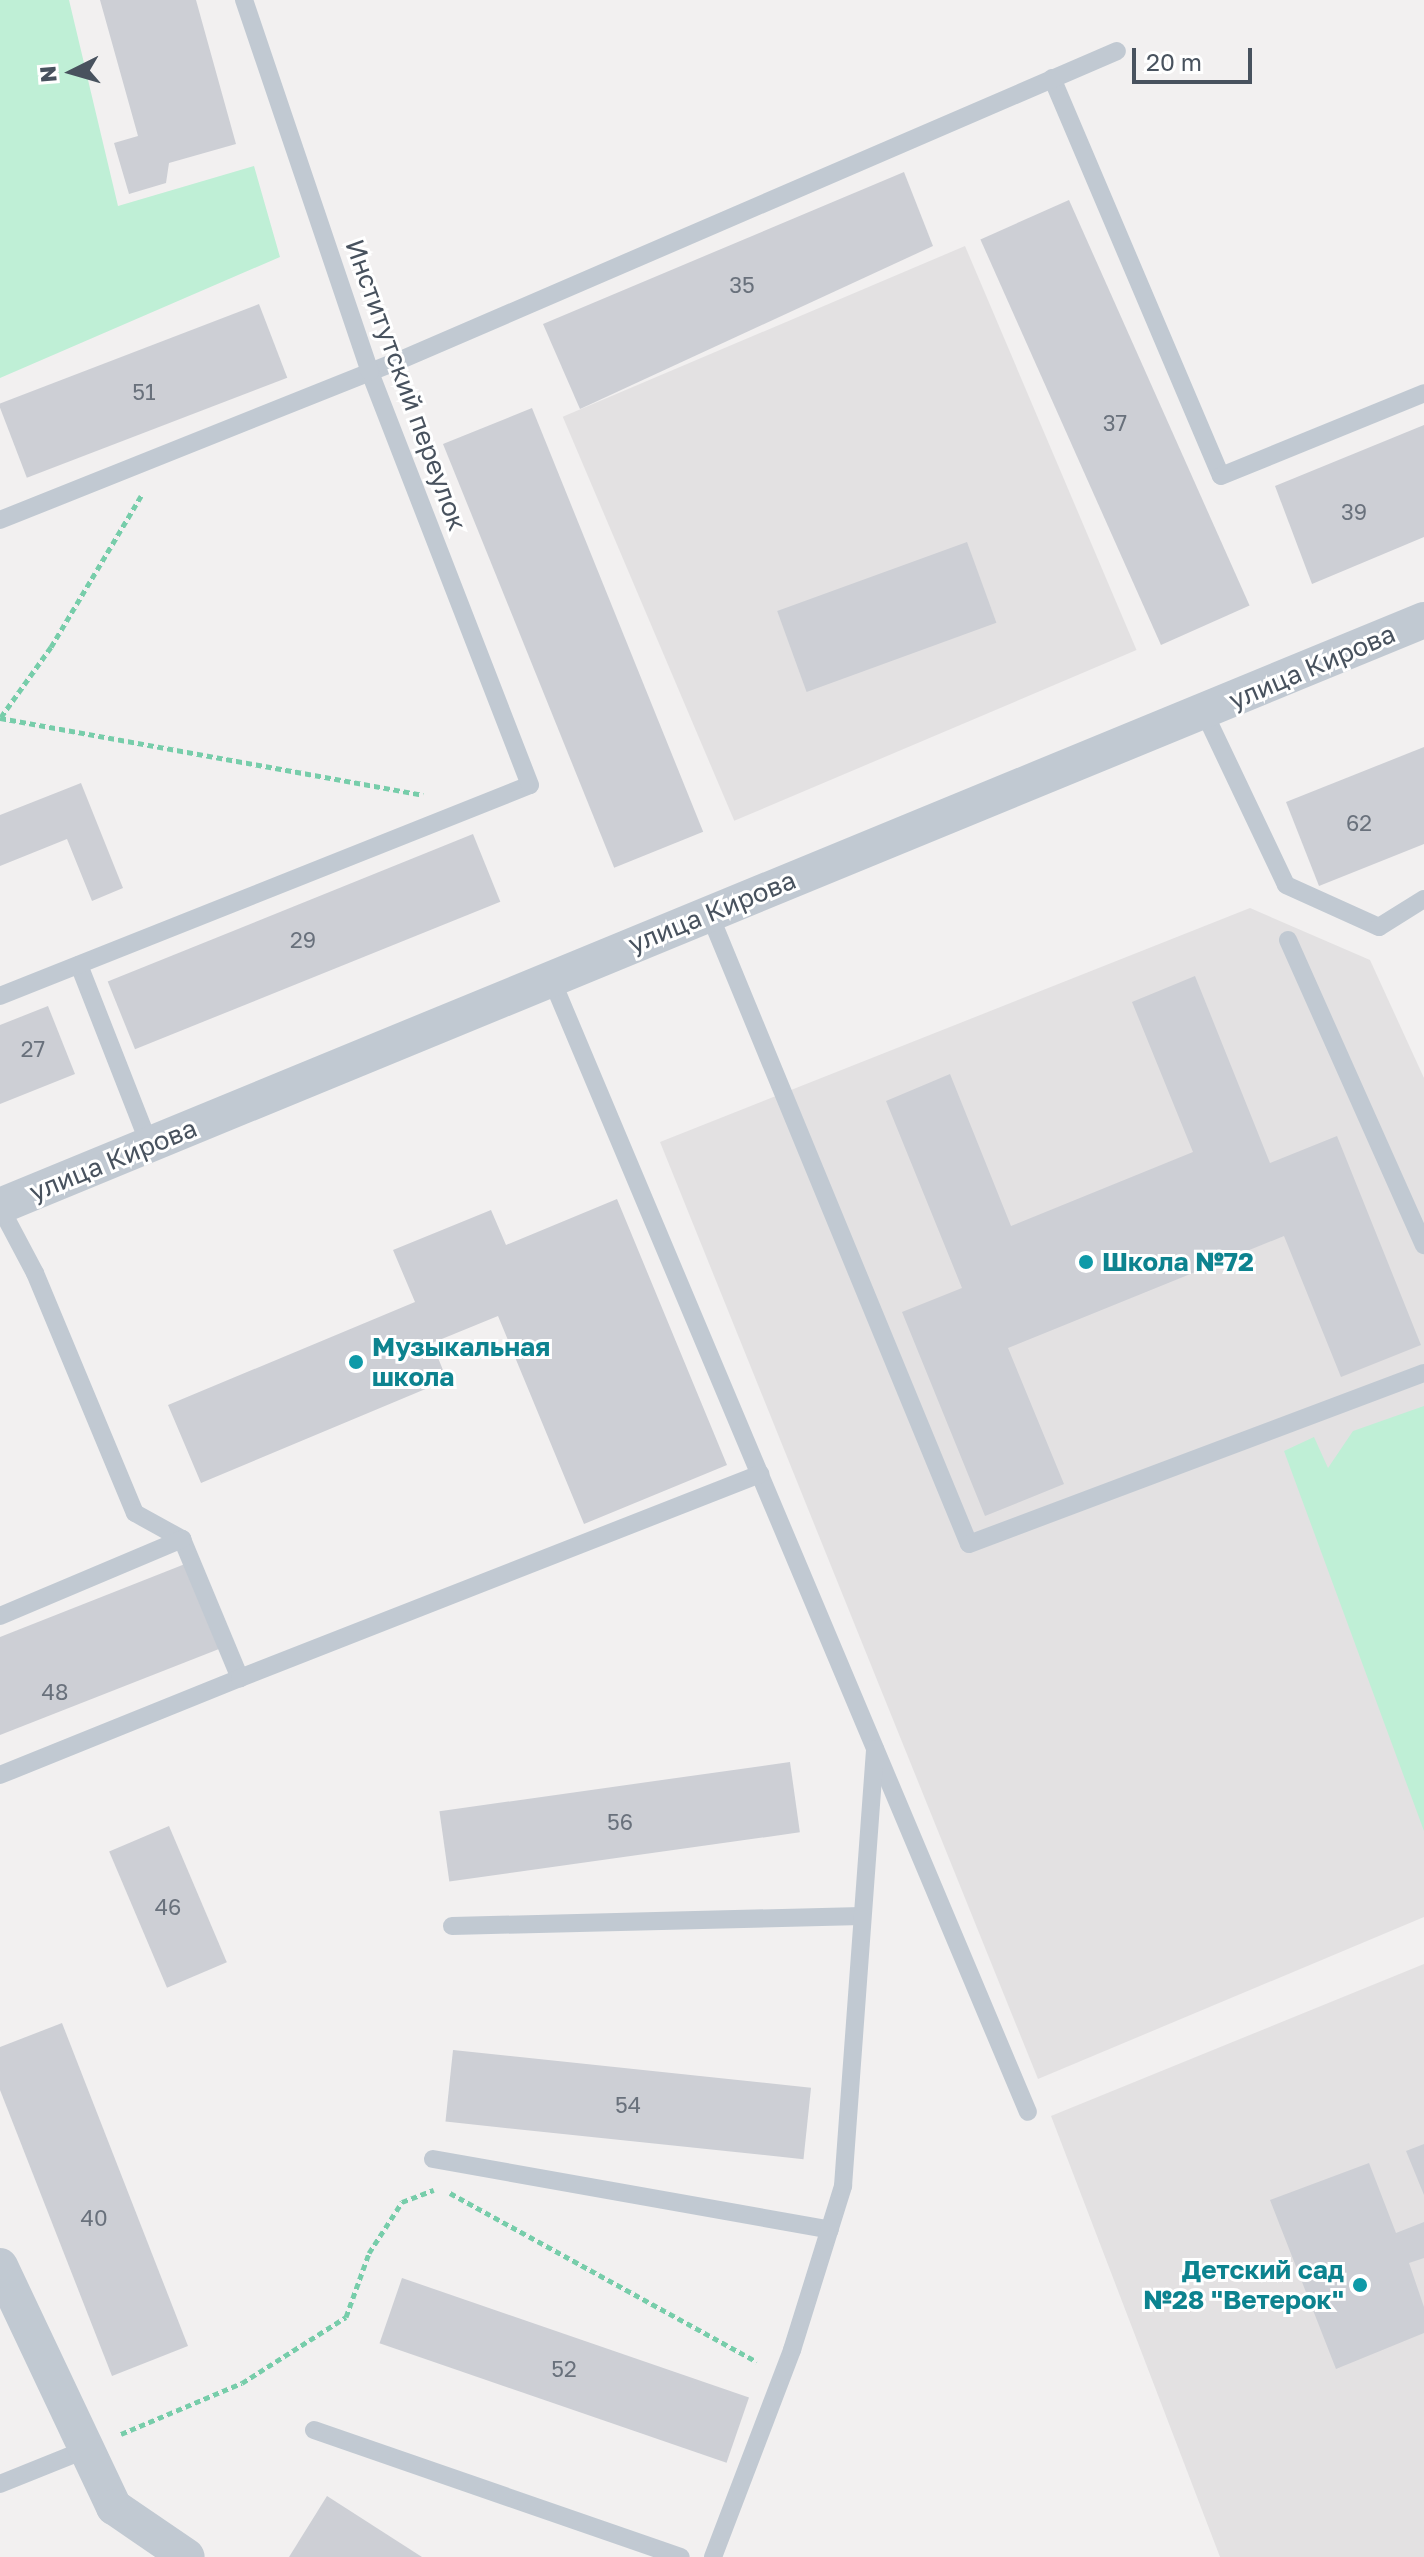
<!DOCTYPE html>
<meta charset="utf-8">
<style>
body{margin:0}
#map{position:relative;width:1424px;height:2557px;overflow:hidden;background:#f2f0f0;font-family:"Golos Text",sans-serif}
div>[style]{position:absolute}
.education>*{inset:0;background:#e3e1e2;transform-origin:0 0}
.green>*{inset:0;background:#bfefd6}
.building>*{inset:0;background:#cdcfd5;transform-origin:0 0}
.path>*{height:5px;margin-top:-2.5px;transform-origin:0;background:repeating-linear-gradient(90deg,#77cdaa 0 6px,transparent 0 10px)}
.service>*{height:18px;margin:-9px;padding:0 9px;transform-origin:9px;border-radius:9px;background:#c1c9d2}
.minor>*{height:36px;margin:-18px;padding:0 18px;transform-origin:18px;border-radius:18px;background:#c1c9d2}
.dots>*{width:22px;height:22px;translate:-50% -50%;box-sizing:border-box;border:4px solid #fff;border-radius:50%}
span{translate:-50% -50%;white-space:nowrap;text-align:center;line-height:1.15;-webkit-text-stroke:6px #fff;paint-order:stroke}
.number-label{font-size:22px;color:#69717c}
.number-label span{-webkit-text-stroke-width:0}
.street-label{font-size:26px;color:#48525e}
.culture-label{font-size:26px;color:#0d838f;font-weight:700}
.left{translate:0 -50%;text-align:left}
.right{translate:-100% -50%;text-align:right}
.north{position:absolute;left:32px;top:32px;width:80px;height:80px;-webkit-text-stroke:6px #fff;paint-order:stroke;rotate:265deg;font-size:22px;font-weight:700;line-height:32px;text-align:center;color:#48525e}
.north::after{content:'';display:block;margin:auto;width:28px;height:36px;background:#48525e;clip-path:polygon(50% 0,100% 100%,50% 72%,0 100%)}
.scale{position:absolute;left:1132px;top:48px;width:120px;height:36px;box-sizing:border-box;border:4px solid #48525e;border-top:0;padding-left:10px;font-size:24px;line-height:28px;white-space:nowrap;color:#48525e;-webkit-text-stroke:6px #fff;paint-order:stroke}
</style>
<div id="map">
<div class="education">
<div style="left:965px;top:246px;width:439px;height:437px;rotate:67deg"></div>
<div style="clip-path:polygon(1250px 908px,1370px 960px,1424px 1078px,1424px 1917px,1038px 2079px,660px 1142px)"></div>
<div style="clip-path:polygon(1424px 1964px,1424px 2557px,1220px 2557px,1051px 2116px)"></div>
</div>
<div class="green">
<div style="clip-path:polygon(0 0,69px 0,118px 206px,254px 166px,280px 257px,0 378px)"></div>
<div style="clip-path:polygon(1424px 1406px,1424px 1831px,1284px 1451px,1314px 1437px,1328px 1468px,1353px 1431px)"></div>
</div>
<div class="building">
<div style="clip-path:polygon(100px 0,196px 0,236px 144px,169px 163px,166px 183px,129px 194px,114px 143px,138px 136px)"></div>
<div style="clip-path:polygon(904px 172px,933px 246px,580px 409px,543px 324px)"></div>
<div style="left:1069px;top:200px;width:444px;height:97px;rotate:66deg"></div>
<div style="left:259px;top:304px;width:79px;height:279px;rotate:69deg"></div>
<div style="left:532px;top:408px;width:457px;height:96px;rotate:68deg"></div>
<div style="clip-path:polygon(1424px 425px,1424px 537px,1312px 584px,1275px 486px)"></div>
<div style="left:967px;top:542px;width:86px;height:202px;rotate:70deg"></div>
<div style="clip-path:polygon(1424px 747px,1424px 844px,1319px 886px,1286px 802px)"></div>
<div style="clip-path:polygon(81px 783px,123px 888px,92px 901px,67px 839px,0 866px,0 815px)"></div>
<div style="left:473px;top:834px;width:73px;height:394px;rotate:68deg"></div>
<div style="clip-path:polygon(1195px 976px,1270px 1163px,1337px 1136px,1421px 1345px,1341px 1377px,1284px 1236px,1008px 1348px,1064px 1484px,985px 1516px,902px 1312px,962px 1288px,886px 1101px,950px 1074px,1011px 1226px,1193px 1152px,1132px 1002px)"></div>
<div style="clip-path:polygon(48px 1006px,75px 1074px,0 1104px,0 1025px)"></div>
<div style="clip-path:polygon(617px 1199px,727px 1465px,584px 1524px,498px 1316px,432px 1343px,447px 1380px,201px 1483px,168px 1405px,415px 1302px,393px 1250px,491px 1210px,506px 1245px)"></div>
<div style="clip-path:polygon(185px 1564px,219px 1649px,0 1735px,0 1637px)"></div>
<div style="left:790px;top:1762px;width:71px;height:354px;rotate:82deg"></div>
<div style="left:169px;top:1826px;width:148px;height:65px;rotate:67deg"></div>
<div style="clip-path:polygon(62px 2023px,188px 2346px,112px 2376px,0 2090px,0 2047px)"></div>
<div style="left:453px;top:2050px;width:360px;height:72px;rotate:6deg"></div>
<div style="clip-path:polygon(1424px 2144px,1424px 2195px,1406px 2151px)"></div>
<div style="clip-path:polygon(1369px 2163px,1396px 2233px,1424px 2222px,1424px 2258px,1409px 2263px,1424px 2307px,1424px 2333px,1336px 2369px,1270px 2200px)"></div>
<div style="left:402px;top:2278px;width:367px;height:69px;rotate:19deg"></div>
<div style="clip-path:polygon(327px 2496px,422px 2557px,289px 2557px)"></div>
</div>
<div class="path">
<div style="left:1px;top:717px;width:86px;rotate:-54.5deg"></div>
<div style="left:51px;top:647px;width:176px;rotate:-59.2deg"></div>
<div style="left:0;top:718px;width:430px;rotate:10.3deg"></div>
<div style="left:450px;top:2193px;width:350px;rotate:28.8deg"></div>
<div style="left:121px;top:2434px;width:131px;rotate:-22.9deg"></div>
<div style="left:242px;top:2383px;width:123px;rotate:-32.4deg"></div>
<div style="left:346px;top:2317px;width:68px;rotate:-70.2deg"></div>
<div style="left:369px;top:2253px;width:61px;rotate:-57.1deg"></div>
<div style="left:402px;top:2202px;width:34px;rotate:-21deg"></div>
</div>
<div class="service">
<div style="left:1052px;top:78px;width:432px;rotate:67deg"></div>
<div style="left:1221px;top:476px;width:219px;rotate:-22.2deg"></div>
<div style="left:0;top:520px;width:426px;rotate:-21.8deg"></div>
<div style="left:396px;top:362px;width:785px;rotate:-23.33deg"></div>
<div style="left:1204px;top:712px;width:191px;rotate:64.6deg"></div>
<div style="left:1286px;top:885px;width:102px;rotate:24.3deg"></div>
<div style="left:1379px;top:927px;width:53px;rotate:-31.9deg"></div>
<div style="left:709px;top:913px;width:682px;rotate:67.61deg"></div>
<div style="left:969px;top:1544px;width:486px;rotate:-20.6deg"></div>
<div style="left:1288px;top:940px;width:334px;rotate:66deg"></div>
<div style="left:79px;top:965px;width:194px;rotate:68.6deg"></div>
<div style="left:551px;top:978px;width:1230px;rotate:67.19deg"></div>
<div style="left:0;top:996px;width:570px;rotate:-21.71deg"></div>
<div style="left:530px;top:785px;width:443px;rotate:-111.2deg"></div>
<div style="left:370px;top:372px;width:393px;rotate:-108.7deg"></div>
<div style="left:0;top:1207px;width:75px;rotate:62.1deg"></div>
<div style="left:35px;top:1273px;width:260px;rotate:67.4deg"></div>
<div style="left:135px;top:1513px;width:54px;rotate:29deg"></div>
<div style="left:182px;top:1539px;width:151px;rotate:67.4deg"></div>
<div style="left:240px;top:1678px;width:259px;rotate:158deg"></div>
<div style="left:0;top:1616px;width:198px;rotate:-22.9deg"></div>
<div style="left:240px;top:1678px;width:559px;rotate:-21.42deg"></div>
<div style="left:452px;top:1926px;width:410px;rotate:-1.4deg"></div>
<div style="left:433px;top:2159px;width:403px;rotate:10.1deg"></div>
<div style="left:314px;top:2430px;width:388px;rotate:19.1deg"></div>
<div style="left:0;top:2484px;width:94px;rotate:-21.9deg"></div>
<div style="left:713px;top:2557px;width:222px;rotate:-69.1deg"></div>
<div style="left:792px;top:2350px;width:172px;rotate:-72.7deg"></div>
<div style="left:843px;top:2186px;width:438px;rotate:-85.8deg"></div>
</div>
<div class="minor">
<div style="left:0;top:1206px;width:1540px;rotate:-22.37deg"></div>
<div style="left:0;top:2266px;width:267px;rotate:64.7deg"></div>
<div style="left:114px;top:2507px;width:88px;rotate:34.4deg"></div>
</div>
<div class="dots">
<div style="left:1086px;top:1262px;background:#0f9aa8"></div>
<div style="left:356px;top:1362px;background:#0f9aa8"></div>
<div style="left:1360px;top:2285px;background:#0f9aa8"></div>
</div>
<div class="number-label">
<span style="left:742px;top:285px">35</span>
<span style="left:144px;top:392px">51</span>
<span style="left:1115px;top:423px">37</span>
<span style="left:1354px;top:512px">39</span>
<span style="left:1359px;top:823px">62</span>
<span style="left:303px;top:940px">29</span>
<span style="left:33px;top:1049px">27</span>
<span style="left:55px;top:1692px">48</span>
<span style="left:620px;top:1822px">56</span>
<span style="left:168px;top:1907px">46</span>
<span style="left:628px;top:2105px">54</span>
<span style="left:94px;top:2218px">40</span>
<span style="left:564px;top:2369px">52</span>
</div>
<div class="street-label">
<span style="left:406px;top:385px;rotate:70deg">Институтский переулок</span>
<span style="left:1312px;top:667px;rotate:-23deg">улица Кирова</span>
<span style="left:712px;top:912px;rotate:-22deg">улица Кирова</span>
<span style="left:113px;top:1160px;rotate:-22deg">улица Кирова</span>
</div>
<div class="culture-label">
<span class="left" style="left:1102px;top:1262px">Школа №72</span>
<span class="left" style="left:372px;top:1362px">Музыкальная<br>школа</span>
<span class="right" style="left:1344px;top:2285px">Детский сад<br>№28 "Ветерок"</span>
</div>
<div class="north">N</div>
<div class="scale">20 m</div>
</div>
